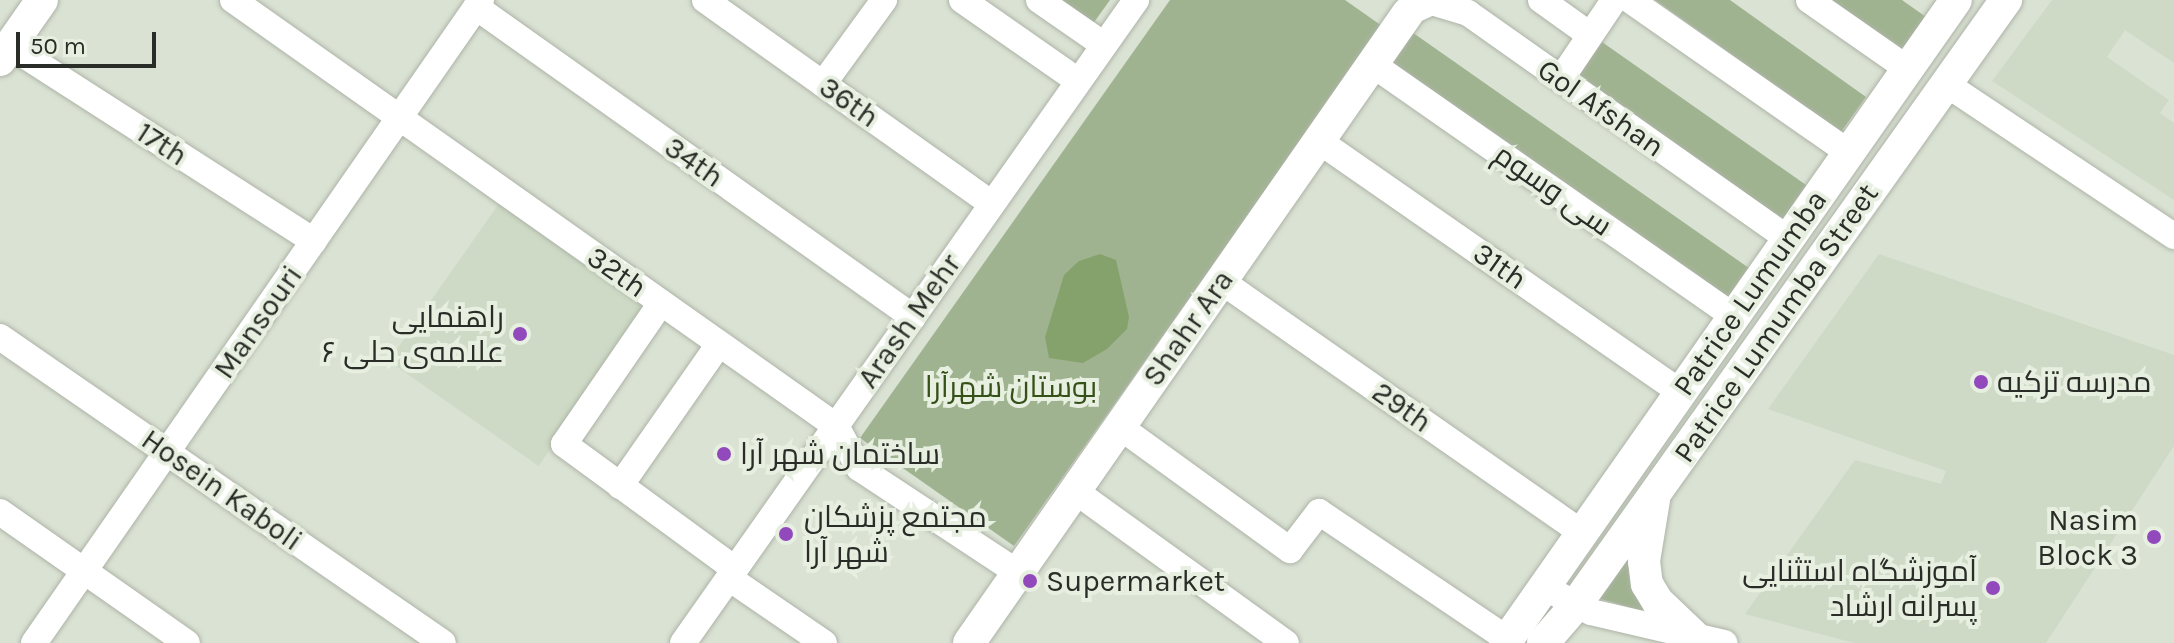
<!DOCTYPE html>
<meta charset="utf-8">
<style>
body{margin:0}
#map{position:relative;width:2174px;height:643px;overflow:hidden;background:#dae2d4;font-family:Karla,Cairo,sans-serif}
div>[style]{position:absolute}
.built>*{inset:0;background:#cedac5;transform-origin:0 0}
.green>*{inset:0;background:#a0b390;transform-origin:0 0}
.water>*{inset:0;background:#85a26c}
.roads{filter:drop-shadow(0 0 2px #adb4a7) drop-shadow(0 0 2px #adb4a7)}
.minor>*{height:26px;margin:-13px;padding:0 13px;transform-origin:13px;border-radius:13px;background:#fff}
.major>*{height:32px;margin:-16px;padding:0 16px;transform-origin:16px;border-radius:16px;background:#fff}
.dots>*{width:22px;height:22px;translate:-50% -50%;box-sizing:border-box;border:4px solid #e7efe1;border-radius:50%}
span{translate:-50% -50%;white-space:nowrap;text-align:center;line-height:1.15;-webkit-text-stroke:8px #e7efe1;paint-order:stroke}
.street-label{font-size:30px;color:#2a2d27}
.poi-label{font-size:30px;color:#2a2d27}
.right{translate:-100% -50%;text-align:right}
.left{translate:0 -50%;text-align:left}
.park-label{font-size:30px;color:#355117}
.scale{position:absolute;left:16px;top:32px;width:140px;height:36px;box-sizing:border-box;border:4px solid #2a2d27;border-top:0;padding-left:10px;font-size:24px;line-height:28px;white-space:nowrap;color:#2a2d27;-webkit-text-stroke:6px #e7efe1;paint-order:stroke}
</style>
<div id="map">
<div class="built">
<div style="clip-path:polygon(2052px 0,2174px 0,2174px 63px,2125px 30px,2107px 57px,2169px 100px,2160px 113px,2174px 123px,2174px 200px,1992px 81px)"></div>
<div style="left:500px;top:202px;width:183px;height:194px;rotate:35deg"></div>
<div style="clip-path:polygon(1879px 254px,2174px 355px,2174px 446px,2046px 643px,1854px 643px,1745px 614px,1855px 460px,1941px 484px,1946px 471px,1768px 409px)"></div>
</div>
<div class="green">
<div style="clip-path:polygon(1057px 0,1110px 0,1092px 25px)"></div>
<div style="clip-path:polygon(1170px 0,1345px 0,1382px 26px,1014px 546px,860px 438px)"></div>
<div style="clip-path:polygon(1655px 0,1730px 0,1866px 97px,1841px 132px)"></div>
<div style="clip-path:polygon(1828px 0,1902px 0,1926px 17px,1900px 52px)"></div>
<div style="left:1409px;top:30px;width:424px;height:39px;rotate:35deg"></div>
<div style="left:1602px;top:42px;width:250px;height:49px;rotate:35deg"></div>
<div style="clip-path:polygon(1629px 546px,1646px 612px,1590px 596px)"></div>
</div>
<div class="water">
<div style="clip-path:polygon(1100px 254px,1116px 260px,1129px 317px,1127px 329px,1107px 349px,1083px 363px,1049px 358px,1045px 337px,1064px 275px,1079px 261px)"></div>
</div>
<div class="roads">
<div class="minor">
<div style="left:233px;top:0;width:738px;rotate:35.24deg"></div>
<div style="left:836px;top:426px;width:48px;rotate:61.3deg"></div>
<div style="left:859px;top:468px;width:191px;rotate:33.4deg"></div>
<div style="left:705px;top:0;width:352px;rotate:35.4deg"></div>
<div style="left:962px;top:0;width:141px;rotate:34.9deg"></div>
<div style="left:1039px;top:0;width:79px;rotate:34.7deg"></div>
<div style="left:1541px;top:0;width:60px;rotate:35.5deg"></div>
<div style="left:1630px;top:0;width:267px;rotate:34.9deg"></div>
<div style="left:1809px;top:0;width:121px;rotate:34.9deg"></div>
<div style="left:476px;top:7px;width:536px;rotate:35.35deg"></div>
<div style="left:1408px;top:13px;width:26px;rotate:-25deg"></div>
<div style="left:1432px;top:2px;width:38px;rotate:17deg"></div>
<div style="left:1468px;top:13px;width:392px;rotate:35.2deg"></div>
<div style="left:10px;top:46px;width:361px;rotate:32.7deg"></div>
<div style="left:1372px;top:64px;width:442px;rotate:34.9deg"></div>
<div style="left:1561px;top:79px;width:95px;rotate:-56.1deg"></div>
<div style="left:823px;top:84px;width:104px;rotate:-54deg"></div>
<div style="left:1946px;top:84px;width:274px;rotate:33.7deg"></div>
<div style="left:1319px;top:141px;width:440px;rotate:34.8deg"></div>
<div style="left:1221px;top:281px;width:440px;rotate:34.9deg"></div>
<div style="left:661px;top:303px;width:171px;rotate:124.5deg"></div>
<div style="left:564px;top:444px;width:212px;rotate:36.2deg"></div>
<div style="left:0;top:337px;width:538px;rotate:34.63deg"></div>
<div style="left:1120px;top:427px;width:210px;rotate:35.9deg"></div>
<div style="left:1290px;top:550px;width:48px;rotate:-52.7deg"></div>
<div style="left:1319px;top:512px;width:227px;rotate:34deg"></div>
<div style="left:620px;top:486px;width:173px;rotate:-55.1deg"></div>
<div style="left:1075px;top:491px;width:260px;rotate:35.8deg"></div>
<div style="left:0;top:512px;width:228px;rotate:35deg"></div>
<div style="left:729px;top:578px;width:115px;rotate:34.4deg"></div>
<div style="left:1544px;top:587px;width:53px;rotate:28deg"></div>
<div style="left:1591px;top:612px;width:137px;rotate:13.1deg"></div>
<div style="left:34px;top:643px;width:783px;rotate:-55.19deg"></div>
<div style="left:683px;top:643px;width:787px;rotate:-54.83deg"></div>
</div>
<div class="major">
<div style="left:0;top:60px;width:73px;rotate:-55deg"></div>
<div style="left:1654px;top:500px;width:62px;rotate:99.3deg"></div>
<div style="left:1644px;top:561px;width:23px;rotate:83deg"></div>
<div style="left:1647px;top:584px;width:21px;rotate:59deg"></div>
<div style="left:1658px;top:602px;width:51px;rotate:43.4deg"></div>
<div style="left:969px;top:643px;width:768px;rotate:-55.13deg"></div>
<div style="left:1505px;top:643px;width:785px;rotate:-54.95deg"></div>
<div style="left:1543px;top:643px;width:49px;rotate:-49.1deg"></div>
<div style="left:1575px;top:606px;width:744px;rotate:-54.58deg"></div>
</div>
</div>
<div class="dots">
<div style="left:520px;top:334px;background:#9249bb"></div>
<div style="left:1981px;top:382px;background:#9249bb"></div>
<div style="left:724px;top:454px;background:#9249bb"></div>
<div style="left:786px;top:534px;background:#9249bb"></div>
<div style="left:2154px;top:537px;background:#9249bb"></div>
<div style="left:1030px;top:581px;background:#9249bb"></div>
<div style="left:1993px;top:588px;background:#9249bb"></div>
</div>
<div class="street-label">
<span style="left:849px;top:102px;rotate:35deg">36th</span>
<span style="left:1601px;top:108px;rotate:35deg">Gol Afshan</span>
<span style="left:162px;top:144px;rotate:33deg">17th</span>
<span style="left:694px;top:162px;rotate:35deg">34th</span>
<span style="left:1553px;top:190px;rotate:35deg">سی وسوم</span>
<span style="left:1500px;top:266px;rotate:35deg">31th</span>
<span style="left:617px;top:272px;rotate:35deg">32th</span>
<span style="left:1750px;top:293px;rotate:-55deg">Patrice Lumumba</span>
<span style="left:909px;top:321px;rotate:-55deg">Arash Mehr</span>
<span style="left:258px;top:322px;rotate:-55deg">Mansouri</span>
<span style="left:1776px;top:323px;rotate:-55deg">Patrice Lumumba Street</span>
<span style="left:1188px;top:328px;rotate:-55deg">Shahr Ara</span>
<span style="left:1402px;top:407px;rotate:35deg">29th</span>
<span style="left:222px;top:490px;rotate:35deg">Hosein Kaboli</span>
</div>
<div class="poi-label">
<span class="right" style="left:504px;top:334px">راهنمایی<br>علامه‌ی حلی ۶</span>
<span class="left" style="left:1997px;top:382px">مدرسه تزکیه</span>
<span class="left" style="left:740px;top:454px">ساختمان شهر آرا</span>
<span class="left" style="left:804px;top:534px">مجتمع پزشکان<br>شهر آرا</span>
<span class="right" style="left:2138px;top:537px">Nasim<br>Block 3</span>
<span class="right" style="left:1977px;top:588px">آموزشگاه استثنایی<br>پسرانه ارشاد</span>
<span class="left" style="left:1046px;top:581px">Supermarket</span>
</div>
<div class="park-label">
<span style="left:1011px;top:387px">بوستان شهرآرا</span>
</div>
<div class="scale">50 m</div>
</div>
